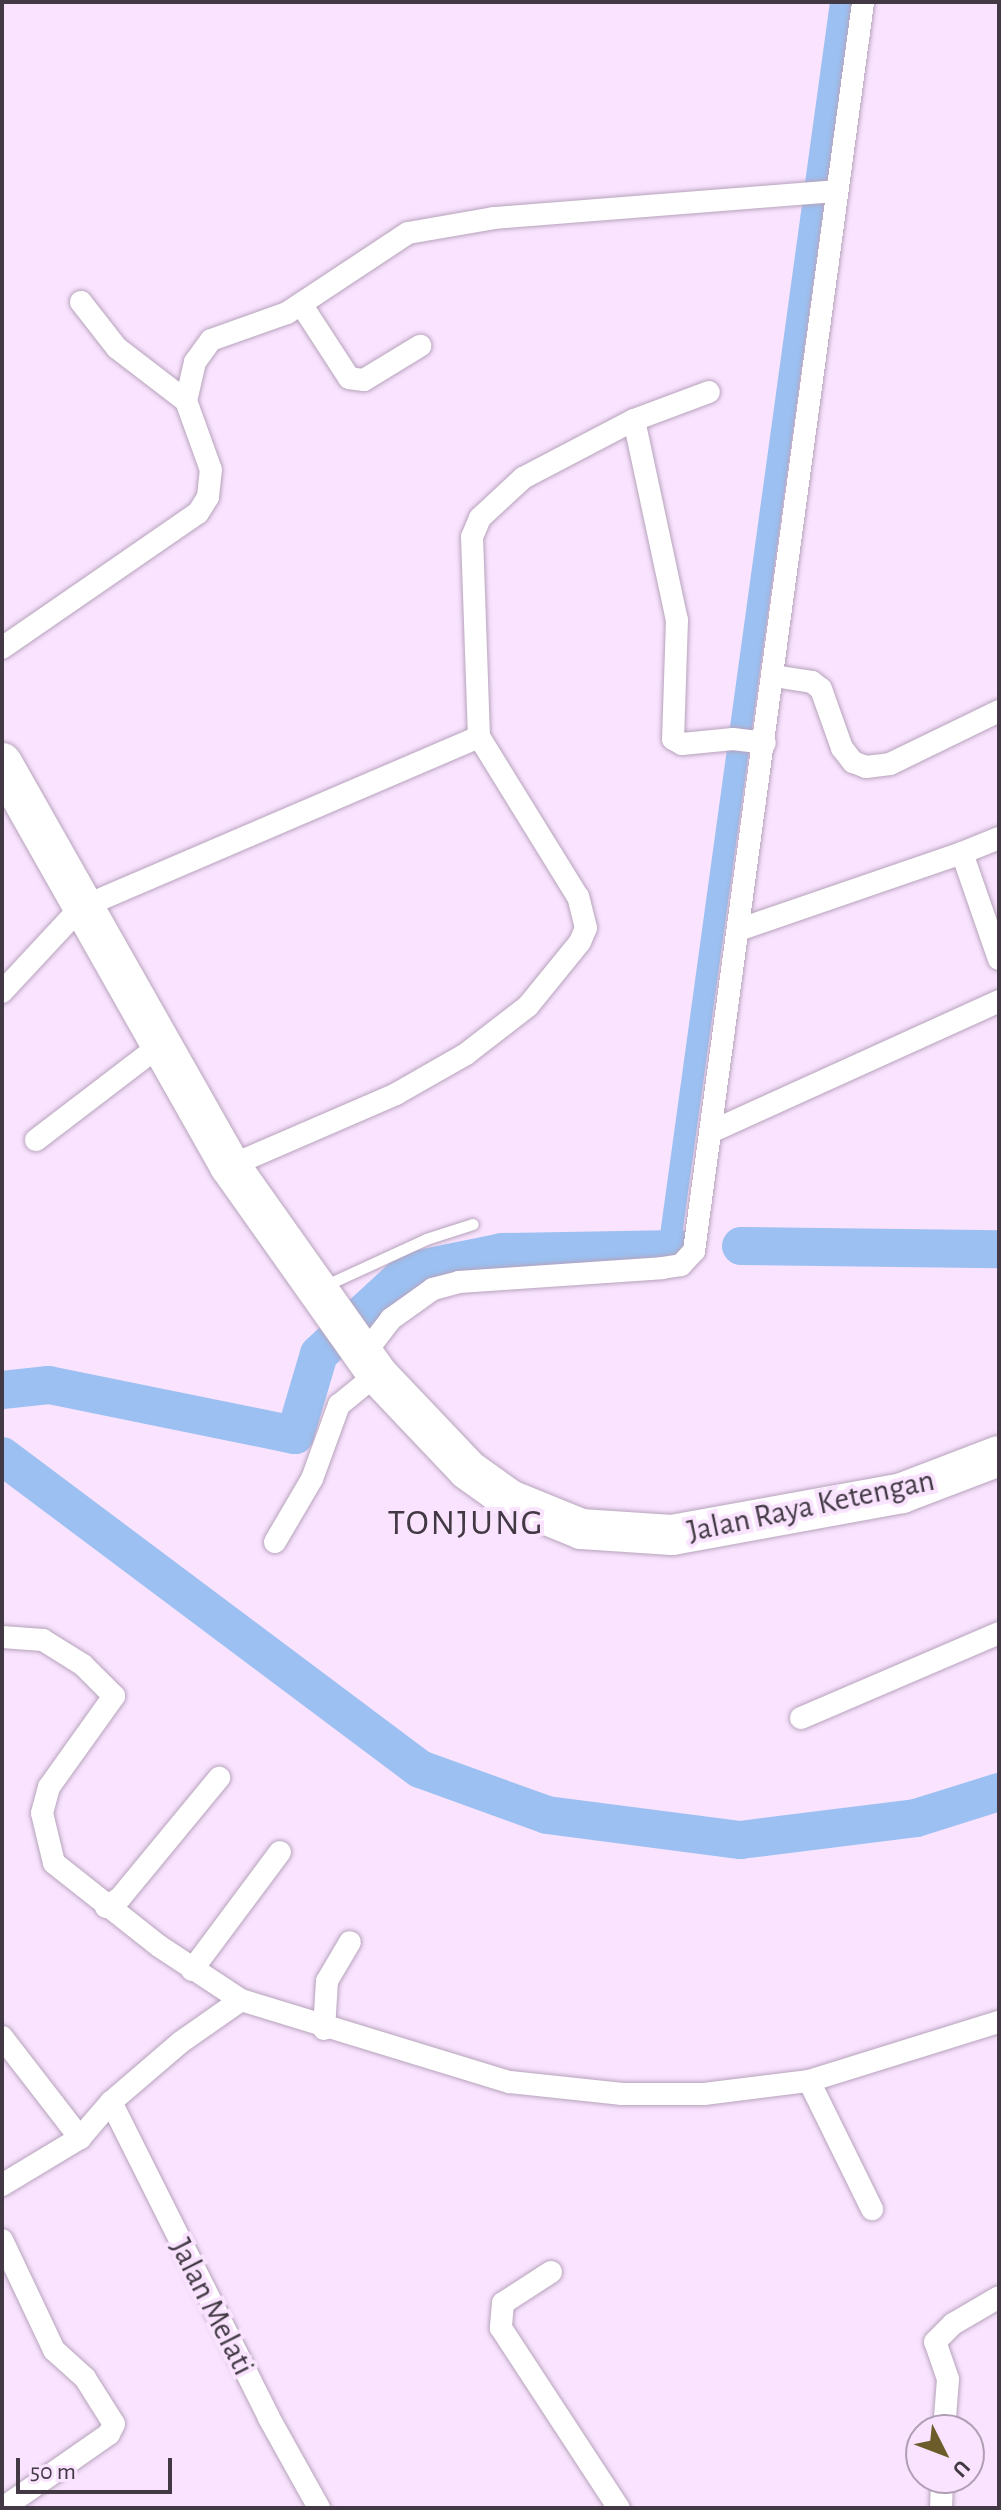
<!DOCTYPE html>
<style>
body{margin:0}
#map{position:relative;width:1001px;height:2510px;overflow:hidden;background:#f9e3fe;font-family:"Alegreya Sans",sans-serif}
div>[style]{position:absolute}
.canal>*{height:22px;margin:-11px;padding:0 11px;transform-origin:11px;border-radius:11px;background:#9bc0f1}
.river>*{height:38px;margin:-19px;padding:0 19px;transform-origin:19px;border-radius:19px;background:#9bc0f1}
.roads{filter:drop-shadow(0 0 2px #b7a3bc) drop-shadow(0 0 2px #b7a3bc)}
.lane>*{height:11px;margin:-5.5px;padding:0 5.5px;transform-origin:5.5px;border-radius:5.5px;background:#fff}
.street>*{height:22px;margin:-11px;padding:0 11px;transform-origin:11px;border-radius:11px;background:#fff}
.highway>*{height:40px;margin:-20px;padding:0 20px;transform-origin:20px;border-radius:20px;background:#fff}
span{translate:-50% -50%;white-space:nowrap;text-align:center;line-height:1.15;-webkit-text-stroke:8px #f9e3fe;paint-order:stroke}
.street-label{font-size:32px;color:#423944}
.quarter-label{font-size:36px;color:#423944;letter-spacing:2px}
.frame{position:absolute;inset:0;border:4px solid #423944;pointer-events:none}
.north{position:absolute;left:905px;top:2414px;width:80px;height:80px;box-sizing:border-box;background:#f9e3fe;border:2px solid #b09fb4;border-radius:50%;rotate:132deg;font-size:22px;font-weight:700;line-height:32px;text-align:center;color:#423944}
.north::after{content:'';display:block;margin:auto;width:28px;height:36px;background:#6c5c2a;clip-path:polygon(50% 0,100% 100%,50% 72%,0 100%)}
.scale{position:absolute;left:16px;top:2458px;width:156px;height:36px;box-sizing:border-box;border:4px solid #423944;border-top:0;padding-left:10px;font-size:24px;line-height:28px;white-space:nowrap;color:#423944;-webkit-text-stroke:6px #f9e3fe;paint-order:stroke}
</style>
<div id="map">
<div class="canal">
<div style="left:669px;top:1250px;width:1260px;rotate:-82.15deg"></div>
</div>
<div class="river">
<div style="left:741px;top:1246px;width:258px;rotate:0.7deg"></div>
<div style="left:2px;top:1390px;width:47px;rotate:-6.1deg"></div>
<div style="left:49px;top:1385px;width:251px;rotate:11.5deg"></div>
<div style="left:295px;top:1435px;width:84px;rotate:-73.5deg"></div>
<div style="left:319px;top:1354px;width:122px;rotate:-42.7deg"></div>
<div style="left:409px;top:1271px;width:95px;rotate:-11.5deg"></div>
<div style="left:502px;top:1252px;width:177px;rotate:-1deg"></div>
<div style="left:2px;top:1456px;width:522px;rotate:36.83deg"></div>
<div style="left:420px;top:1769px;width:135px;rotate:19.9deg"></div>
<div style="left:547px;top:1815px;width:195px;rotate:7.4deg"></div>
<div style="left:740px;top:1840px;width:177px;rotate:-7.1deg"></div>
<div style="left:916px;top:1818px;width:87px;rotate:-17.4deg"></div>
</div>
<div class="roads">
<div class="lane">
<div style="left:324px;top:1286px;width:112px;rotate:-24.7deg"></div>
<div style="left:426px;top:1239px;width:49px;rotate:-17.7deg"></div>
</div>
<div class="street">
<div style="left:81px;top:302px;width:58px;rotate:52deg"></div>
<div style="left:117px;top:348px;width:87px;rotate:37.5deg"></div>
<div style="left:301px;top:304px;width:88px;rotate:57deg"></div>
<div style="left:349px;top:378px;width:15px;rotate:8deg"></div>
<div style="left:364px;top:380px;width:66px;rotate:-31.3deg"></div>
<div style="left:634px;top:420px;width:205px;rotate:77.9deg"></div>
<div style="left:677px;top:620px;width:119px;rotate:91.9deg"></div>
<div style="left:673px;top:739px;width:10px;rotate:29deg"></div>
<div style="left:682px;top:744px;width:51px;rotate:-5.6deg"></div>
<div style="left:733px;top:739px;width:32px;rotate:7deg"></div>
<div style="left:2px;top:648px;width:238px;rotate:-34.6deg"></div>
<div style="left:198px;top:513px;width:19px;rotate:-58deg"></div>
<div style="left:208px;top:497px;width:27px;rotate:-84deg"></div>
<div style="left:211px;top:470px;width:73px;rotate:-109.9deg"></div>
<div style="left:186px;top:401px;width:40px;rotate:-77deg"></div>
<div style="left:195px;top:362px;width:27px;rotate:-54deg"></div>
<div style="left:211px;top:340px;width:81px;rotate:-19.6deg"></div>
<div style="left:287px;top:313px;width:145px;rotate:-33.5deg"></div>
<div style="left:408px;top:233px;width:87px;rotate:-9.9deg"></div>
<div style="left:494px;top:218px;width:344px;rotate:-4.5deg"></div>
<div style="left:774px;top:676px;width:38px;rotate:9deg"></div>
<div style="left:812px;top:682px;width:11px;rotate:38deg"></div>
<div style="left:821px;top:689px;width:63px;rotate:70.4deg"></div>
<div style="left:842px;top:748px;width:18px;rotate:52deg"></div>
<div style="left:853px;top:762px;width:14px;rotate:21deg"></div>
<div style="left:866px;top:767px;width:24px;rotate:-7deg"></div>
<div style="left:890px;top:764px;width:121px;rotate:-25.9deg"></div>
<div style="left:999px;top:838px;width:40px;rotate:158deg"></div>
<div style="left:962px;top:853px;width:112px;rotate:70.8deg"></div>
<div style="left:741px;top:929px;width:234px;rotate:-19deg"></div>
<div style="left:2px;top:992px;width:115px;rotate:-47.1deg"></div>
<div style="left:80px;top:908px;width:434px;rotate:-23.2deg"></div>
<div style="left:715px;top:1130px;width:312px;rotate:-24.4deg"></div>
<div style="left:36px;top:1140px;width:155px;rotate:-37.4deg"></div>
<div style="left:230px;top:1166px;width:181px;rotate:-23.4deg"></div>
<div style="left:396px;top:1094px;width:81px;rotate:-29.7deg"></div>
<div style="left:466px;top:1054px;width:78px;rotate:-37.7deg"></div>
<div style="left:528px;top:1006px;width:82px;rotate:-50.9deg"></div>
<div style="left:580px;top:942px;width:15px;rotate:-67deg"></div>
<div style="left:586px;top:928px;width:32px;rotate:-104deg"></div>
<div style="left:578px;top:897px;width:188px;rotate:-121.7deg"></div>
<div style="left:479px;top:737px;width:200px;rotate:-92deg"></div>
<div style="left:472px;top:537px;width:21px;rotate:-67deg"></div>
<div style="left:480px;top:518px;width:59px;rotate:-42.9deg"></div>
<div style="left:523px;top:478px;width:125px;rotate:-27.6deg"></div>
<div style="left:634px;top:420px;width:80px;rotate:-20.5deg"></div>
<div style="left:365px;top:1353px;width:43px;rotate:-52.6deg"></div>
<div style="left:391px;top:1319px;width:52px;rotate:-35.5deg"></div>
<div style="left:433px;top:1289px;width:27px;rotate:-15deg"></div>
<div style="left:459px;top:1282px;width:203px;rotate:-3.9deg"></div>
<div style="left:662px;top:1268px;width:19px;rotate:-9deg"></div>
<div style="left:681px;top:1265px;width:19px;rotate:-47deg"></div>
<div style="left:694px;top:1251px;width:1260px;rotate:-82.29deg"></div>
<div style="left:275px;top:1542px;width:73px;rotate:-59.6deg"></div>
<div style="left:312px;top:1479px;width:79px;rotate:-70deg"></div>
<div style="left:339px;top:1405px;width:49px;rotate:-39.2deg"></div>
<div style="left:2px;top:1637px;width:41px;rotate:4.2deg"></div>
<div style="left:43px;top:1640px;width:47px;rotate:32deg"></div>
<div style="left:83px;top:1665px;width:44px;rotate:45deg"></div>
<div style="left:114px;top:1696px;width:112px;rotate:125.5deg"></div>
<div style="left:49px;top:1787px;width:27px;rotate:105deg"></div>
<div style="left:42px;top:1813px;width:51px;rotate:76.5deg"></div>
<div style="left:54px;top:1863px;width:134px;rotate:38.3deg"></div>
<div style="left:159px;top:1946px;width:98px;rotate:33.4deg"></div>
<div style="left:241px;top:2000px;width:281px;rotate:17deg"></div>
<div style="left:510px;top:2082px;width:113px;rotate:6.1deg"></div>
<div style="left:622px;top:2094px;width:82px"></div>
<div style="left:704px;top:2094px;width:106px;rotate:-7.1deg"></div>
<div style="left:809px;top:2081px;width:199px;rotate:-17.3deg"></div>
<div style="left:801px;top:1718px;width:215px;rotate:-23.2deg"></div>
<div style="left:106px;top:1907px;width:17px;rotate:-33deg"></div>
<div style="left:120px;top:1898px;width:156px;rotate:-50.5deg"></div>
<div style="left:192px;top:1970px;width:147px;rotate:-53.3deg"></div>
<div style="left:324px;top:2029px;width:48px;rotate:-86.4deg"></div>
<div style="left:327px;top:1981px;width:45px;rotate:-59.5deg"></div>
<div style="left:2px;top:2037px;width:128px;rotate:52.3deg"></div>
<div style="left:809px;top:2081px;width:143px;rotate:63.8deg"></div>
<div style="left:111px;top:2102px;width:353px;rotate:63.4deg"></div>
<div style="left:269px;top:2418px;width:103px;rotate:60.9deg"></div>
<div style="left:2px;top:2185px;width:91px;rotate:-31.1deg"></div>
<div style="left:80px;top:2138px;width:48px;rotate:-49.3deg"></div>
<div style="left:111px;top:2102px;width:92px;rotate:-40.6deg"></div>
<div style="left:181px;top:2042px;width:73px;rotate:-35deg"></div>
<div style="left:2px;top:2240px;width:122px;rotate:64.7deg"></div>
<div style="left:54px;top:2350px;width:42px;rotate:42.1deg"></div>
<div style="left:85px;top:2378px;width:54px;rotate:57.8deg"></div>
<div style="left:114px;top:2424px;width:11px;rotate:117deg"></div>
<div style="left:109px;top:2434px;width:129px;rotate:145.1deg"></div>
<div style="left:551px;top:2272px;width:57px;rotate:147.1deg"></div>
<div style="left:503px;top:2303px;width:25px;rotate:95deg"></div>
<div style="left:501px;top:2328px;width:215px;rotate:56.8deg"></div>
<div style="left:944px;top:2430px;width:51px;rotate:-85.5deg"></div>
<div style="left:948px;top:2379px;width:39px;rotate:-109deg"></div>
<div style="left:935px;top:2342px;width:25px;rotate:-45deg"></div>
<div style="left:953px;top:2324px;width:53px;rotate:-30.4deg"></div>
<div style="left:941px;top:2508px;width:30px;rotate:-88deg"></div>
</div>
<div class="highway">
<div style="left:2px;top:763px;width:463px;rotate:60.5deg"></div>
<div style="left:230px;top:1166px;width:255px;rotate:54.7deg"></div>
<div style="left:377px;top:1374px;width:132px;rotate:46.5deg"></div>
<div style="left:468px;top:1470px;width:52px;rotate:35.5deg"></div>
<div style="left:510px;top:1500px;width:77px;rotate:22.2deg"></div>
<div style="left:581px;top:1529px;width:91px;rotate:3.8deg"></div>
<div style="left:672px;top:1535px;width:234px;rotate:-10.3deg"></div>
<div style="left:902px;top:1493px;width:104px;rotate:-20.9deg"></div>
</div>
</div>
<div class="street-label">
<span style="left:811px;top:1506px;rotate:-12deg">Jalan Raya Ketengan</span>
<span style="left:212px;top:2307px;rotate:63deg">Jalan Melati</span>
</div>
<div class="quarter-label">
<span style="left:466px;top:1524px">TONJUNG</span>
</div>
<div class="frame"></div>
<div class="north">U</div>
<div class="scale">50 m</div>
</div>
